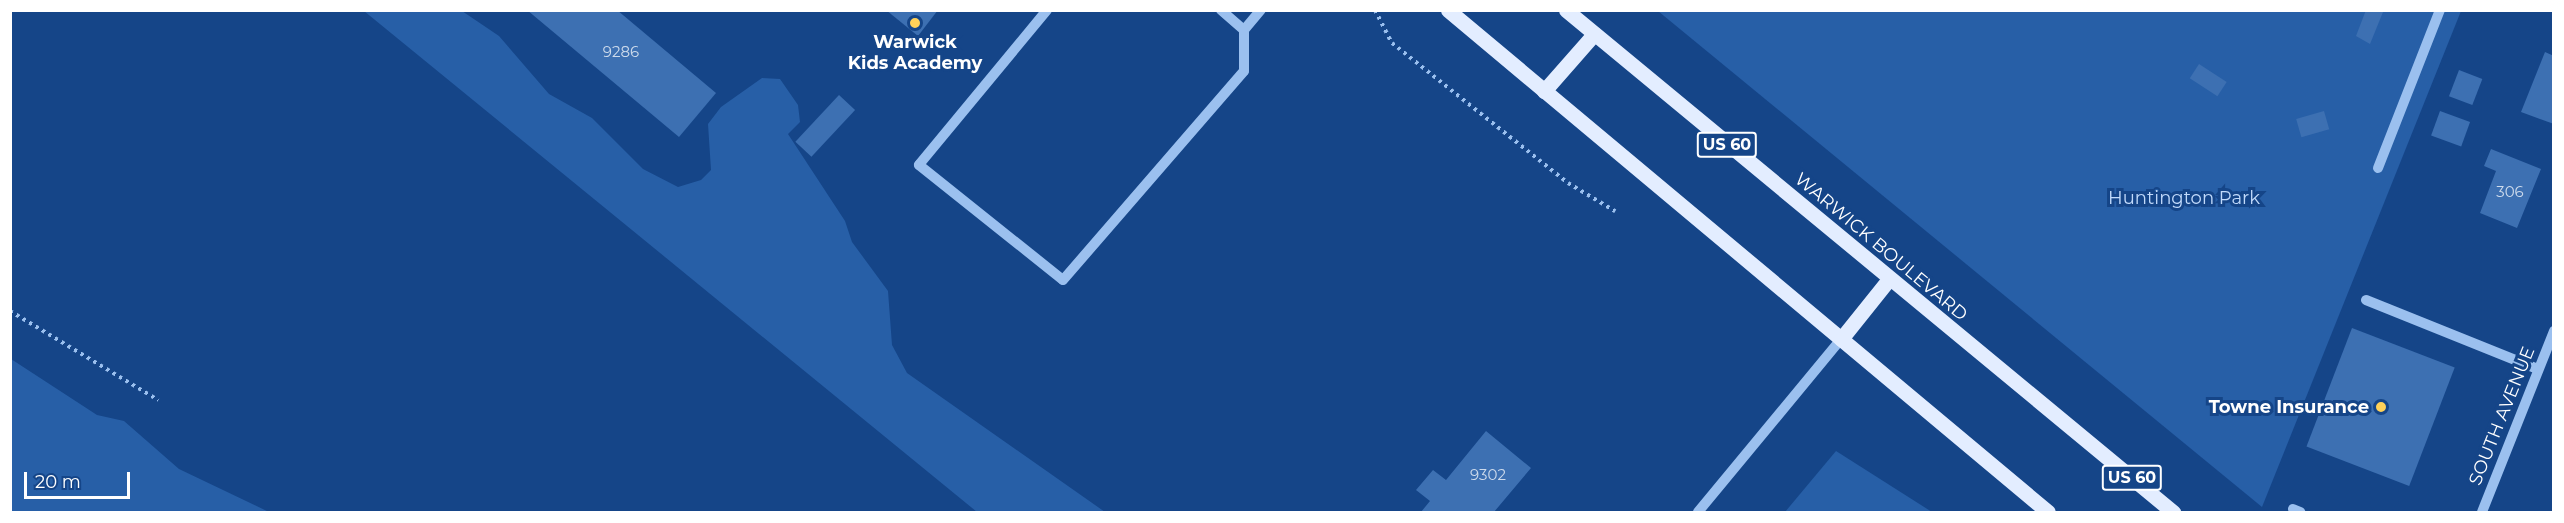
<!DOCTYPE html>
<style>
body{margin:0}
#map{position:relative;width:2564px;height:523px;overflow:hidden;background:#154588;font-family:Montserrat,sans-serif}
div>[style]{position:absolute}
.green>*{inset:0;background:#275fa7}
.building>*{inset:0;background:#3d70b2;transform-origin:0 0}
.path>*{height:4px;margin-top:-2px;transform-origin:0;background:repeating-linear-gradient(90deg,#9bc0ef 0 3px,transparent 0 7.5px)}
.minor>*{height:10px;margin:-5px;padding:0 5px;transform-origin:5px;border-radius:5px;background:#9bc0ef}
.major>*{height:15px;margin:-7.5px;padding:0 7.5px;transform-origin:7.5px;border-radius:7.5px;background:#e3edff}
.dots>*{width:16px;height:16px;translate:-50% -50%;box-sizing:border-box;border:3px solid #154588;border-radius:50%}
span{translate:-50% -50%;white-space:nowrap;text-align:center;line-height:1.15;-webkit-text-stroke:6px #154588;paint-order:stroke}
.number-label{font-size:15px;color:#cedbec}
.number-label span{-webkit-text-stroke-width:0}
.shield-label span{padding:2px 4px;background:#154588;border:2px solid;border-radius:4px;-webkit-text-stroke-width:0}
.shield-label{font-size:16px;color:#fff;font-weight:700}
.poi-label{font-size:18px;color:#fff;font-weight:700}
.right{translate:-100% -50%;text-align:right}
.park-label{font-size:18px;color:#c1dafb}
.street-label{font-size:18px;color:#fff}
.frame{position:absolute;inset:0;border:12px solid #fff;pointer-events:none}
.scale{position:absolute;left:24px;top:472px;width:106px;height:27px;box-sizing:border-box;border:3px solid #fff;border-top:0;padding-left:8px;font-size:18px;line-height:21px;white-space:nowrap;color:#fff;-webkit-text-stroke:4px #154588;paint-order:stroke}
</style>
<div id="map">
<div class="green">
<div style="clip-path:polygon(364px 11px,462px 11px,499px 36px,549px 94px,592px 118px,643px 169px,678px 187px,701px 180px,711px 170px,708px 124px,721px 107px,762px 78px,780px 79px,798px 105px,800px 122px,788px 134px,845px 221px,852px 242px,888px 291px,892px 345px,907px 373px,1105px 512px,977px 512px)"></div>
<div style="clip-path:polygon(1658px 11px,2461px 11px,2262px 507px)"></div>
<div style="clip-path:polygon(11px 359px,97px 415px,124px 421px,179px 469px,269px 512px,11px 512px)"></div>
<div style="clip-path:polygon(1836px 451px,1932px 512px,1785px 512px)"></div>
</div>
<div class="building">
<div style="clip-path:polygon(527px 10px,617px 10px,716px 93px,679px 137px)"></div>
<div style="clip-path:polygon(886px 10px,938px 10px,918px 36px)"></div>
<div style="clip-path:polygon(2366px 10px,2383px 12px,2370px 44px,2356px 36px)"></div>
<div style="clip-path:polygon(2545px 52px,2554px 56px,2554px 124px,2521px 112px)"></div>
<div style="left:2199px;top:64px;width:33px;height:17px;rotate:33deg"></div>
<div style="left:2459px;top:70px;width:25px;height:28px;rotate:21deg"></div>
<div style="left:839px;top:95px;width:22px;height:64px;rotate:43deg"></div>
<div style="left:2324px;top:111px;width:19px;height:29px;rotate:74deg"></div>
<div style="left:2440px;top:111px;width:32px;height:26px;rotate:20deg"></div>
<div style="clip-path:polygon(2491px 149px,2541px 169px,2517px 228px,2480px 213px,2496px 171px,2484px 166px)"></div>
<div style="left:2352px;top:328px;width:110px;height:127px;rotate:21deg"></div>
<div style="clip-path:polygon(1486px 431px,1531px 468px,1494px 512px,1421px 512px,1430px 501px,1416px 490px,1433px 470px,1446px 480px)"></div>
</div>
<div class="path">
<div style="left:1375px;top:10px;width:37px;rotate:63deg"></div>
<div style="left:1392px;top:43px;width:225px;rotate:38.5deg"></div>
<div style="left:1568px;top:183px;width:55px;rotate:30.8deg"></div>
<div style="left:10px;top:311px;width:173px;rotate:31deg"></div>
</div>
<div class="minor">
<div style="left:1047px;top:10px;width:201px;rotate:129.6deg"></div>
<div style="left:919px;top:165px;width:184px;rotate:38.6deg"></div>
<div style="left:1063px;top:280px;width:276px;rotate:-49.1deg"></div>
<div style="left:1244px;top:71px;width:41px;rotate:-90deg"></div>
<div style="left:1221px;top:10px;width:30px;rotate:41deg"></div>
<div style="left:1244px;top:30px;width:26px;rotate:-50deg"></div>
<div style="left:2378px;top:168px;width:170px;rotate:-68.6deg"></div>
<div style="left:2366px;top:300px;width:185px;rotate:21.9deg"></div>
<div style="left:2293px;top:509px;width:8px;rotate:23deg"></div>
<div style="left:1698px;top:512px;width:224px;rotate:-50.4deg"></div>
<div style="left:2482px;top:512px;width:195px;rotate:-68.3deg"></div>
</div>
<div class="major">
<div style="left:1448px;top:10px;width:782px;rotate:39.92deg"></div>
<div style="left:1566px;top:10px;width:788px;rotate:39.59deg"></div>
<div style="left:1544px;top:91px;width:76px;rotate:-48.7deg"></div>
<div style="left:1841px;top:339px;width:77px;rotate:-51.3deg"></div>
</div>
<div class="dots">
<div style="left:915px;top:23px;background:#ffd159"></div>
<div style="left:2381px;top:407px;background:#ffd159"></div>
</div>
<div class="number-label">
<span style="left:621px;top:52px">9286</span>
<span style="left:2510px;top:192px">306</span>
<span style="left:1488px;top:475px">9302</span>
</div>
<div class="shield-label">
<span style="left:1727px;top:145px">US 60</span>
<span style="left:2132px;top:478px">US 60</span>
</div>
<div class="poi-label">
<span style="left:915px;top:53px">Warwick<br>Kids Academy</span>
<span class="right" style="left:2369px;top:407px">Towne Insurance</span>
</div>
<div class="park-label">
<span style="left:2184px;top:198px">Huntington Park</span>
</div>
<div class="street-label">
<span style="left:1881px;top:247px;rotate:40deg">WARWICK BOULEVARD</span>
<span style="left:2502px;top:416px;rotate:-68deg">SOUTH AVENUE</span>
</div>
<div class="frame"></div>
<div class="scale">20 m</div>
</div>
